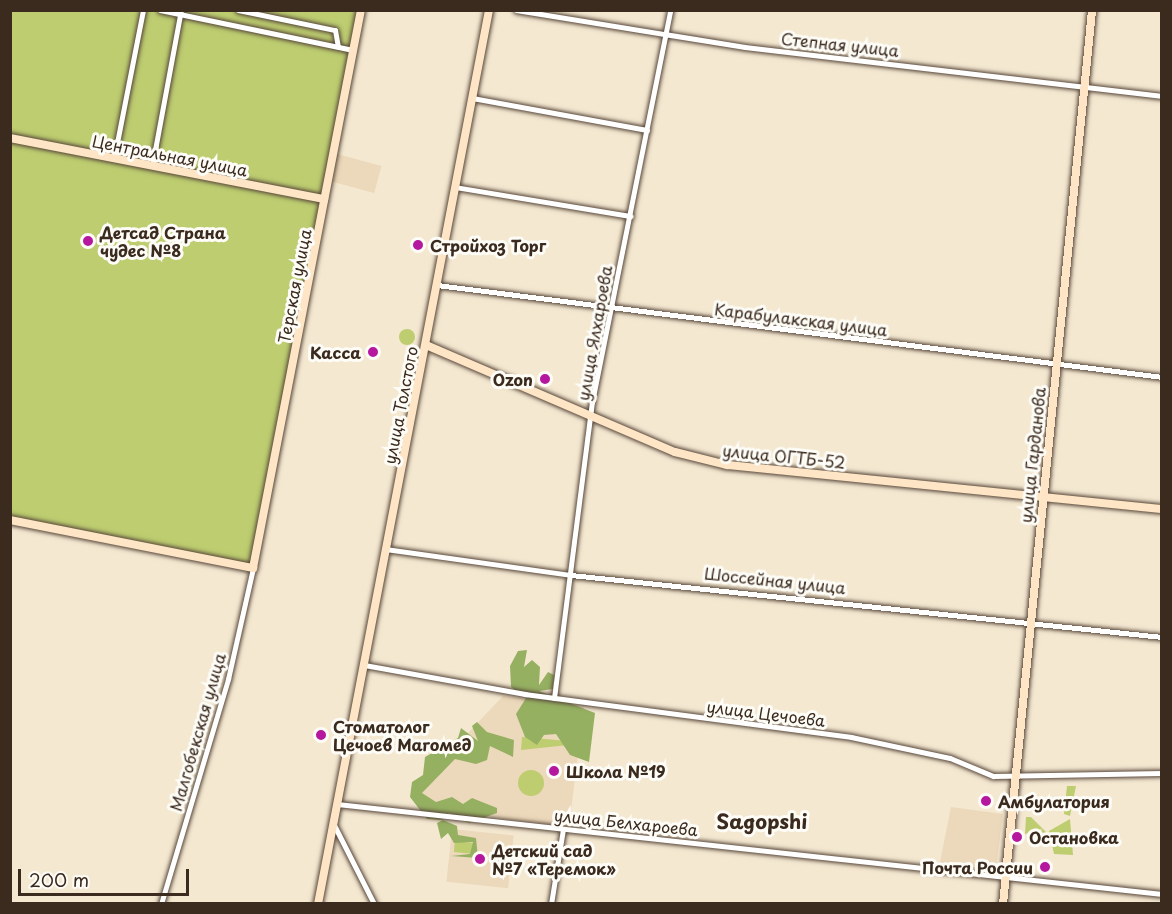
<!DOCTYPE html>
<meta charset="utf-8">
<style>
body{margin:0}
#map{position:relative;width:1172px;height:914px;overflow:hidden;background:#f4e8d1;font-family:"Playpen Sans",sans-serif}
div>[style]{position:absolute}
.built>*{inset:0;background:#ecd8ba;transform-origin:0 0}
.green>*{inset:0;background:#bdcd70;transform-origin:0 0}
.round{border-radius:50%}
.forest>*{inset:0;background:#96b062}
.roads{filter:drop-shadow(0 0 2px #574639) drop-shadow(0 0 2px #574639)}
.street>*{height:5px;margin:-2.5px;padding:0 2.5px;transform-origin:2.5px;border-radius:2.5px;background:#fff}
.secondary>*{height:8px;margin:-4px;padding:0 4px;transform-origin:4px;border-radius:4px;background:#fde5c5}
.dots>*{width:16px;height:16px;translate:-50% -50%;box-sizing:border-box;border:3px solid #fdfcf7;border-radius:50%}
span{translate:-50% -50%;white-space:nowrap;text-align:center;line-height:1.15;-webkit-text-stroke:6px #fdfcf7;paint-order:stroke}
.street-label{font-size:16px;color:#3b2a1e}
.poi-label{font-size:16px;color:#3b2a1e;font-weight:700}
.left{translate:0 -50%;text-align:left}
.right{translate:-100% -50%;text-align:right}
.quarter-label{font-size:20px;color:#3b2a1e;font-weight:700}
.frame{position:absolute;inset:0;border:12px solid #3b2a1e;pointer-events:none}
.scale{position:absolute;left:18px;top:869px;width:171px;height:27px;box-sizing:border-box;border:3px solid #3b2a1e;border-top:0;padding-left:8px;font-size:18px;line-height:21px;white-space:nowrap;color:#3b2a1e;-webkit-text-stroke:4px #fdfcf7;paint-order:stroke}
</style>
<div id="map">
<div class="built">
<div style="left:337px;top:154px;width:46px;height:28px;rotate:15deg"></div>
<div style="clip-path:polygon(503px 696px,584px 706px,569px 827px,417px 807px,419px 785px)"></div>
<div style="clip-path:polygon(951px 807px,1003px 814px,996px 869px,939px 867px)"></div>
<div style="left:452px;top:829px;width:62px;height:53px;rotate:6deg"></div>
</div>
<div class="green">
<div style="clip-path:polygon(10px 11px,361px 11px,253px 568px,11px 520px)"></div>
<div class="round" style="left:399px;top:329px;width:16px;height:16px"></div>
<div style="clip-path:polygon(522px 737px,568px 741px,568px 745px,521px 750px)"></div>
<div class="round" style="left:518px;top:770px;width:26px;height:26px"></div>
<div style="clip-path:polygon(1067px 786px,1076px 786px,1070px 816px,1064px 814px)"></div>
<div style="clip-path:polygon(1026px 817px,1031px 817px,1049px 835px,1049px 836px,1040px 835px,1042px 829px,1025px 834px)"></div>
<div style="clip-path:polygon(1070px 819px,1073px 855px,1054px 854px,1049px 831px)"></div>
<div style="left:455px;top:841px;width:18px;height:11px;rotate:6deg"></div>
</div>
<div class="forest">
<div style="clip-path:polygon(527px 650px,524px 667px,532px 660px,540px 667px,539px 685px,548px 672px,554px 675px,553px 689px,539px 691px,595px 713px,589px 762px,570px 755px,556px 734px,544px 735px,537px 745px,525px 737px,516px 714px,526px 698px,511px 687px,510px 666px,518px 651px)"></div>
<div style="clip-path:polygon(477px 722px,487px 732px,514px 740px,513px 757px,490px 746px,487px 760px,476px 764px,455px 759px,422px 793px,436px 802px,452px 797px,463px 804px,472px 798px,497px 808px,497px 813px,469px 823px,449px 813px,442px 820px,427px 819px,410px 797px,412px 782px,423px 775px,425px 757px,458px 738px,461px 728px,478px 741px,472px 726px)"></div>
<div style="clip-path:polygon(443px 820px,457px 826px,458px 835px,476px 838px,478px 858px,451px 856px,470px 854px,473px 842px,454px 843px,448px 833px,441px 839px,437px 823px)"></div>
</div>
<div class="roads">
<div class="street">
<div style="left:160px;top:10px;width:197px;rotate:11.7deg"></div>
<div style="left:238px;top:10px;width:99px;rotate:11.7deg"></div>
<div style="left:335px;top:30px;width:17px;rotate:80deg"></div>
<div style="left:516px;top:10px;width:232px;rotate:9.2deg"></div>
<div style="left:745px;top:47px;width:420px;rotate:6.7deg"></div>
<div style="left:472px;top:98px;width:178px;rotate:10.4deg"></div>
<div style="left:114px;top:158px;width:151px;rotate:-78.9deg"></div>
<div style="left:152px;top:166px;width:159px;rotate:-79.5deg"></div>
<div style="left:455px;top:187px;width:178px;rotate:9.4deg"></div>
<div style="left:437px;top:285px;width:731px;rotate:7.23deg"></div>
<div style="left:386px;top:549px;width:187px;rotate:8deg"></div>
<div style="left:571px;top:575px;width:594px;rotate:5.99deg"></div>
<div style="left:364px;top:665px;width:164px;rotate:10.2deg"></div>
<div style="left:525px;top:694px;width:329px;rotate:7.5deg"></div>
<div style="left:851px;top:737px;width:101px;rotate:12deg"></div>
<div style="left:950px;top:758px;width:47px;rotate:22.7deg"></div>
<div style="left:993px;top:776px;width:169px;rotate:-1deg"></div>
<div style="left:554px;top:698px;width:298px;rotate:-82.7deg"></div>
<div style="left:592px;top:402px;width:400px;rotate:-78.7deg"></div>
<div style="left:337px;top:804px;width:830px;rotate:6.23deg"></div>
<div style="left:334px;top:825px;width:89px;rotate:63.1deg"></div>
<div style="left:161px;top:904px;width:235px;rotate:-73.4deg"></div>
<div style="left:228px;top:679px;width:114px;rotate:-77.3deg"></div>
<div style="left:551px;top:904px;width:76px;rotate:-80.9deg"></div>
</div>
<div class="secondary">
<div style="left:10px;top:138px;width:320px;rotate:11deg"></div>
<div style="left:426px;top:345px;width:271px;rotate:23.3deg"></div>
<div style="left:675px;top:452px;width:54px;rotate:14deg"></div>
<div style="left:727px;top:465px;width:437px;rotate:5.8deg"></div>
<div style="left:10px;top:520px;width:248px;rotate:11.2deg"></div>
<div style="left:253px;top:568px;width:568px;rotate:-79.05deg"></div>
<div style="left:318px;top:904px;width:910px;rotate:-79.17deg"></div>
<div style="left:1003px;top:904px;width:898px;rotate:-84.31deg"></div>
</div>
</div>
<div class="dots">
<div style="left:88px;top:241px;background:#b5179e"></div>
<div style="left:418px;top:245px;background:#b5179e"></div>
<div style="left:373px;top:352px;background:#b5179e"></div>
<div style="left:545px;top:379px;background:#b5179e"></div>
<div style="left:321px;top:735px;background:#b5179e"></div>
<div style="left:554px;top:771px;background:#b5179e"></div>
<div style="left:986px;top:801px;background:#b5179e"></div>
<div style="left:1017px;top:837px;background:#b5179e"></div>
<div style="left:480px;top:859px;background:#b5179e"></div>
<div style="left:1045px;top:867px;background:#b5179e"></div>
</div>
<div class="street-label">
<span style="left:840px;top:44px;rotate:6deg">Степная улица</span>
<span style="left:170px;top:155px;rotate:11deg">Центральная улица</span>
<span style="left:294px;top:286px;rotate:-79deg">Терская улица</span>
<span style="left:801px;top:319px;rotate:7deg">Карабулакская улица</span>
<span style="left:594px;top:333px;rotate:-80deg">улица Ялхароева</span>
<span style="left:400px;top:405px;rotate:-79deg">улица Толстого</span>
<span style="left:1032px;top:455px;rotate:-84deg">улица Гарданова</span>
<span style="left:784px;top:456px;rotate:6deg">улица ОГТБ-52</span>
<span style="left:775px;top:580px;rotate:6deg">Шоссейная улица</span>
<span style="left:766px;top:713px;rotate:7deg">улица Цечоева</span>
<span style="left:197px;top:732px;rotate:-74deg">Малгобекская улица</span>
<span style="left:626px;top:822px;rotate:6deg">улица Белхароева</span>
</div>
<div class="poi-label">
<span class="left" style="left:100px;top:241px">Детсад Страна<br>чудес №8</span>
<span class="left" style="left:430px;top:245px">Стройхоз Торг</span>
<span class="right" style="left:361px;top:352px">Касса</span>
<span class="right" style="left:533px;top:379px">Ozon</span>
<span class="left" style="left:333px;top:735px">Стоматолог<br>Цечоев Магомед</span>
<span class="left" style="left:566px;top:771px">Школа №19</span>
<span class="left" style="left:998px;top:801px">Амбулатория</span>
<span class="left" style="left:1029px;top:837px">Остановка</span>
<span class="left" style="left:492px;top:859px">Детский сад<br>№7 «Теремок»</span>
<span class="right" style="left:1033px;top:867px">Почта России</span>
</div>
<div class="quarter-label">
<span style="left:762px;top:821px">Sagopshi</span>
</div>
<div class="frame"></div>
<div class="scale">200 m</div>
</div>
